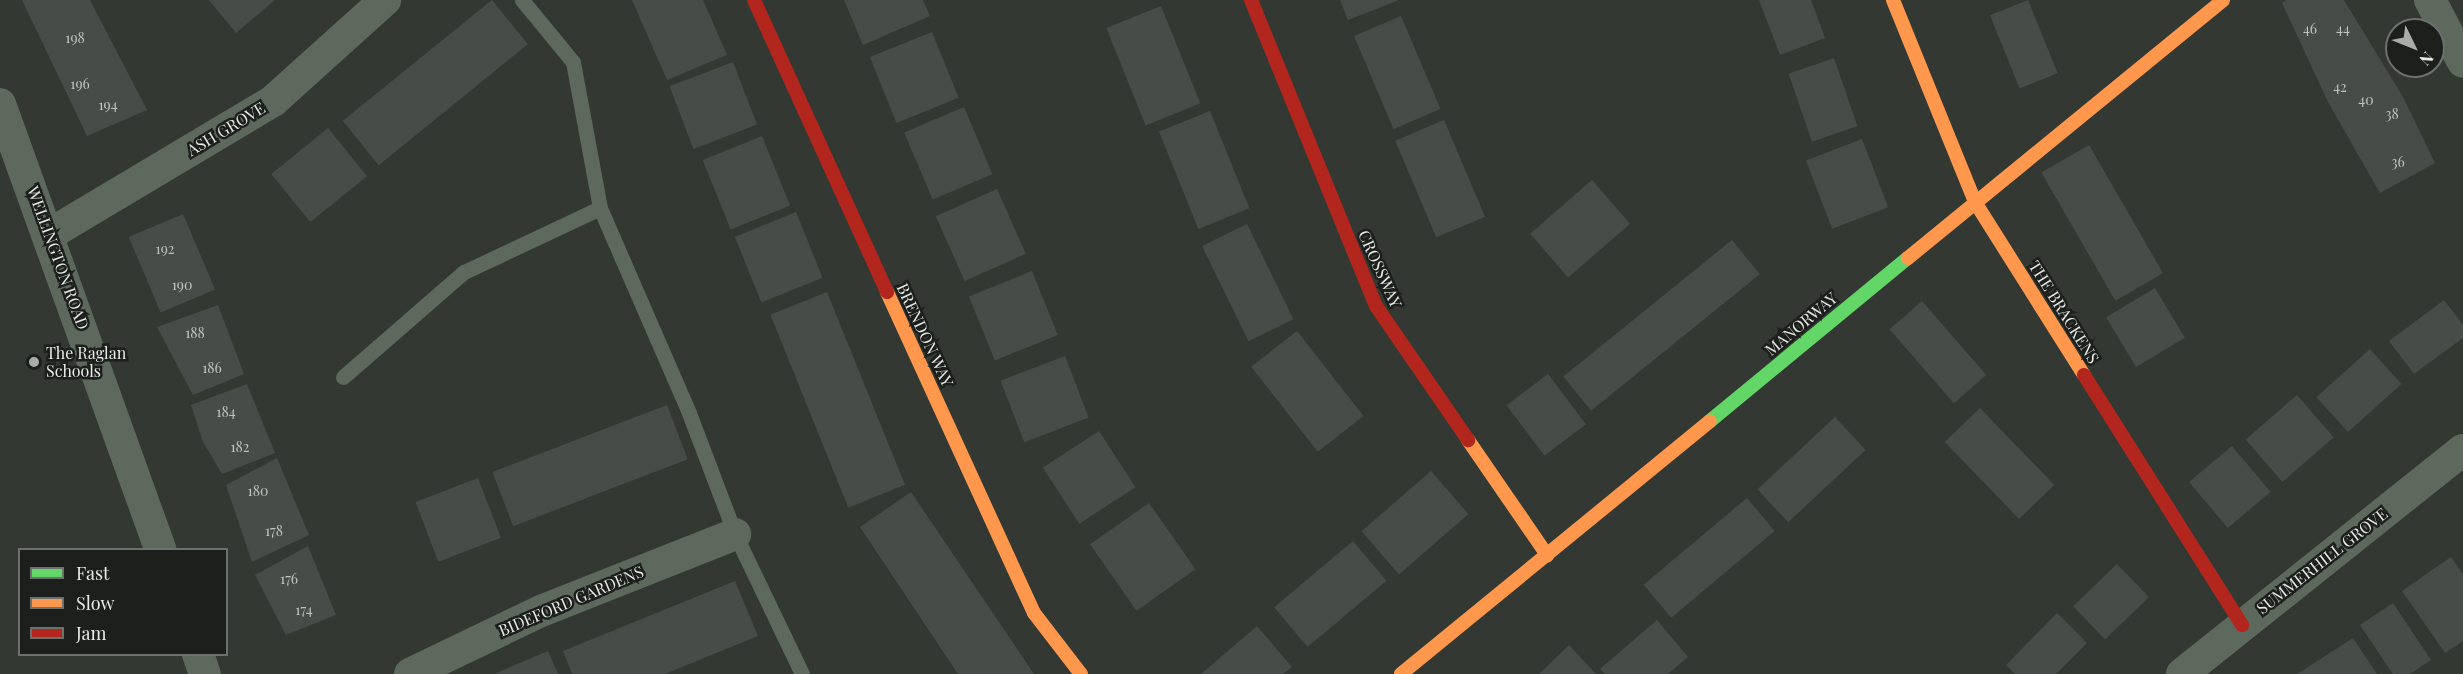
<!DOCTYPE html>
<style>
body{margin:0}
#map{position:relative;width:2463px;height:674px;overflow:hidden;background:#333833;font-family:"Playfair Display",serif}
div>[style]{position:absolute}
.building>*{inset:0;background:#484c48;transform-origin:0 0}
.lane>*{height:15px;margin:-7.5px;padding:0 7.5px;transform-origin:7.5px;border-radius:7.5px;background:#5c695c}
.street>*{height:32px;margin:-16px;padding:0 16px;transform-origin:16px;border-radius:16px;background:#5c695c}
.fast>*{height:14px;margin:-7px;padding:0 7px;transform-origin:7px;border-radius:7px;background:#63d668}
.slow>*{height:14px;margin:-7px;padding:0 7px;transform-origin:7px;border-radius:7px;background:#ff974d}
.jam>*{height:14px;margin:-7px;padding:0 7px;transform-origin:7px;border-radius:7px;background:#b3261e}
.dots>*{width:16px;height:16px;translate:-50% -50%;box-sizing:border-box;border:3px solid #1c1f1c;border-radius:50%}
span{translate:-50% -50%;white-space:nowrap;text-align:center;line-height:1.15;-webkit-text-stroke:5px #1c1f1c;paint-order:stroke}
.number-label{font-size:14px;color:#bfc4bf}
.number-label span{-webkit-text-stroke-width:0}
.street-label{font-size:16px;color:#e7ece7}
.poi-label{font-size:16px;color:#e7ece7}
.left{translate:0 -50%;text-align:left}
.legend{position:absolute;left:18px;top:548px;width:210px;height:108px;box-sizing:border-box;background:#1c1f1c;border:2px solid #6d716d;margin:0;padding:8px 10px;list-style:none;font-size:18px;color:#e7ece7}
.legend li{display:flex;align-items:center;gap:12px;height:30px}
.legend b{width:30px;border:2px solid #6d716d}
.north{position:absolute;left:2385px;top:18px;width:60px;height:60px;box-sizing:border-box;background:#1c1f1c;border:2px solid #6d716d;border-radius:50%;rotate:133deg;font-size:16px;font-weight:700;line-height:24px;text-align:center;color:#e7ece7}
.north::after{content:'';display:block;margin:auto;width:21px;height:27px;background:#a8ada8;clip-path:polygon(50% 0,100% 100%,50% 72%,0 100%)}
</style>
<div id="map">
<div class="building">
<div style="clip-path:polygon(22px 0,90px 0,147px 110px,87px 136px)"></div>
<div style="clip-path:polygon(209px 0,275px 0,236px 33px)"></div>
<div style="left:492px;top:0;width:57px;height:192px;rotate:51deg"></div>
<div style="clip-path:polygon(632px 0,703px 0,727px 55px,667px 80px)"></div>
<div style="clip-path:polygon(844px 0,923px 0,930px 16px,863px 45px)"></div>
<div style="clip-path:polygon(1340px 0,1399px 0,1348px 20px)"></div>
<div style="clip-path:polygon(1759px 0,1811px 0,1825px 38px,1780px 55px)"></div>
<div style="left:2028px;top:0;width:79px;height:41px;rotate:68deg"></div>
<div style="clip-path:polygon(2286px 0,2344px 0,2403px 97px,2435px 163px,2380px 193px,2328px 102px,2282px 3px)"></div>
<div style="left:1161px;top:6px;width:105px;height:59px;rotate:68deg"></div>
<div style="left:1401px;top:16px;width:101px;height:51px;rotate:67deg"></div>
<div style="left:932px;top:32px;width:71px;height:67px;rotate:68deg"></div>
<div style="left:1834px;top:58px;width:72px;height:48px;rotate:71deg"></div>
<div style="left:733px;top:62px;width:67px;height:68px;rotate:69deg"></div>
<div style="left:964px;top:107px;width:73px;height:65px;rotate:67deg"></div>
<div style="left:1210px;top:111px;width:105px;height:55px;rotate:68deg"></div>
<div style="left:1444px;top:120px;width:105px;height:53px;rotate:67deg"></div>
<div style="left:328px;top:128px;width:62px;height:73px;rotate:51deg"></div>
<div style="left:762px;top:136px;width:75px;height:64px;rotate:68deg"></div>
<div style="left:1862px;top:139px;width:73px;height:60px;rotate:69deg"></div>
<div style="left:2089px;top:145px;width:148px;height:55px;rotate:60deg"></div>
<div style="left:1592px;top:180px;width:58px;height:82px;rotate:49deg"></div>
<div style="left:997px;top:189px;width:71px;height:67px;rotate:66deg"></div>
<div style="left:796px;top:212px;width:71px;height:66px;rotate:68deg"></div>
<div style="left:183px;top:214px;width:82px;height:59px;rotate:67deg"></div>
<div style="left:1247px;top:224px;width:106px;height:50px;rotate:64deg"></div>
<div style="left:1732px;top:240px;width:44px;height:217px;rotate:51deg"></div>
<div style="left:1032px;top:271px;width:69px;height:68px;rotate:68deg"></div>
<div style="left:2155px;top:288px;width:58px;height:57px;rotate:59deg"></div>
<div style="left:827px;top:292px;width:208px;height:61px;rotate:68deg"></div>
<div style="clip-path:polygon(2444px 300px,2463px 325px,2463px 338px,2414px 374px,2389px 341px)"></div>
<div style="left:1922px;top:301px;width:98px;height:43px;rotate:49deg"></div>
<div style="clip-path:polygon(218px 305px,244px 374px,193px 395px,157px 327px)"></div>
<div style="left:1297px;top:331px;width:108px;height:58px;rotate:52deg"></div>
<div style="left:2370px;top:349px;width:47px;height:72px;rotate:48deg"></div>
<div style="left:1065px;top:356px;width:66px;height:69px;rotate:69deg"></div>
<div style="left:1548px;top:374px;width:63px;height:52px;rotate:53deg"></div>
<div style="clip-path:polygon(247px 384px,275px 453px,222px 474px,203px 442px,191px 405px)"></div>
<div style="left:2297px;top:395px;width:56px;height:68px;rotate:49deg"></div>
<div style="left:667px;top:405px;width:58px;height:187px;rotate:69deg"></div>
<div style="left:1980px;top:408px;width:107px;height:49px;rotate:46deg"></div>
<div style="left:1835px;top:417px;width:45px;height:106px;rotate:47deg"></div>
<div style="left:1099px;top:431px;width:67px;height:67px;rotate:57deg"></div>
<div style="left:2232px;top:446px;width:60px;height:56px;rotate:50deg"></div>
<div style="clip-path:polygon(277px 458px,309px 535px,252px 562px,226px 485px)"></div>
<div style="left:1431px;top:471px;width:57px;height:92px;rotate:49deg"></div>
<div style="left:478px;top:478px;width:64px;height:67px;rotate:69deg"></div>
<div style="clip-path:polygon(911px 492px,1034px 674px,958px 674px,860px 527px)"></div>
<div style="left:1747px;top:498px;width:43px;height:135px;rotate:50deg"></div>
<div style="left:1149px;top:503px;width:81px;height:72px;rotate:55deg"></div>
<div style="left:1353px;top:541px;width:52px;height:103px;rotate:50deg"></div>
<div style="clip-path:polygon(308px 546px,336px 615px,286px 635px,255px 575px)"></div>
<div style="clip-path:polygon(2451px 557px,2463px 574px,2463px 641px,2445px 653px,2402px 591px)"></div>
<div style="left:2117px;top:564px;width:46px;height:61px;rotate:46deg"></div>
<div style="clip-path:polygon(735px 581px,758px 636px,665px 674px,572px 674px,563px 651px)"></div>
<div style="clip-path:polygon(2393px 603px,2431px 660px,2410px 674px,2393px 674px,2360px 625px)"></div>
<div style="clip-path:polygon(2057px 613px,2087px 643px,2056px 674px,2015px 674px,2006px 665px)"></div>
<div style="clip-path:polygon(1657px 620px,1688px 657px,1668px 674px,1605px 674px,1600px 669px)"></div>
<div style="clip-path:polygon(1257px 626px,1292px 667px,1283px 674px,1201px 674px)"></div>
<div style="clip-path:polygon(2353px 638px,2377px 674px,2297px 674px)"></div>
<div style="clip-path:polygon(1569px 645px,1596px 674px,1539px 674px)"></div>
<div style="clip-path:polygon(548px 651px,558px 674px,494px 674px)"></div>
</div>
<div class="lane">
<div style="left:522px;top:0;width:80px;rotate:50.6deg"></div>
<div style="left:573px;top:62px;width:148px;rotate:79.5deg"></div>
<div style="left:600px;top:208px;width:223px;rotate:66.5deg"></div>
<div style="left:689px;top:413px;width:129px;rotate:69.2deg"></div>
<div style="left:735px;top:534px;width:155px;rotate:64.4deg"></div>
<div style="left:343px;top:377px;width:160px;rotate:-41deg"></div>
<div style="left:464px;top:272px;width:150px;rotate:-25.2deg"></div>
</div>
<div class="street">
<div style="left:2430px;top:0;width:70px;rotate:62deg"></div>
<div style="left:0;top:104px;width:474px;rotate:70.2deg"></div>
<div style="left:50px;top:234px;width:260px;rotate:-30.8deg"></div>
<div style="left:273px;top:101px;width:151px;rotate:-42deg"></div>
<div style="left:198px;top:654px;width:21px;rotate:71deg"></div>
<div style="left:410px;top:674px;width:145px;rotate:-25.7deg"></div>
<div style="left:541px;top:611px;width:209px;rotate:-21.6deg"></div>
<div style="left:2182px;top:674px;width:359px;rotate:-38.6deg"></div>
</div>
<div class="fast">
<div style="left:1710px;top:421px;width:256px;rotate:-39.5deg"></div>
</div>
<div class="slow">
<div style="left:1893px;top:0;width:218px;rotate:67.9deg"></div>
<div style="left:1975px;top:202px;width:204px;rotate:57.8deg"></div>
<div style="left:1908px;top:258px;width:407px;rotate:-39.3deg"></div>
<div style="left:887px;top:292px;width:353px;rotate:65.4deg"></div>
<div style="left:1034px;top:613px;width:77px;rotate:52.4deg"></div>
<div style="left:1468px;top:440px;width:140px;rotate:55.5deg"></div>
<div style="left:1401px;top:674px;width:399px;rotate:-39.3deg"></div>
</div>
<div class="jam">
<div style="left:754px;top:0;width:321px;rotate:65.5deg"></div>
<div style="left:1251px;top:0;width:331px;rotate:67.8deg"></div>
<div style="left:1376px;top:306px;width:163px;rotate:55.5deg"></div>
<div style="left:2084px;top:375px;width:296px;rotate:57.7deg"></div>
</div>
<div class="dots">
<div style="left:34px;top:362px;background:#a8ada8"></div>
</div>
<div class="number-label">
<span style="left:2310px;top:29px">46</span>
<span style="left:2343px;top:29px">44</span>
<span style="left:75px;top:38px">198</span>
<span style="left:80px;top:84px">196</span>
<span style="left:2340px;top:87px">42</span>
<span style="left:2366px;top:100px">40</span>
<span style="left:108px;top:105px">194</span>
<span style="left:2392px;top:114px">38</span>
<span style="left:2398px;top:162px">36</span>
<span style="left:165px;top:249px">192</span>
<span style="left:182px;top:285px">190</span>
<span style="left:195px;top:333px">188</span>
<span style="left:212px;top:368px">186</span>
<span style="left:226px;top:412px">184</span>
<span style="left:240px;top:447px">182</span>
<span style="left:258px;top:491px">180</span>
<span style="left:274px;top:531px">178</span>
<span style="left:289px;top:579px">176</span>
<span style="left:304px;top:610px">174</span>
</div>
<div class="street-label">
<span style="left:226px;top:129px;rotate:-31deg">ASH GROVE</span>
<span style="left:58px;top:258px;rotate:70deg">WELLINGTON ROAD</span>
<span style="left:1380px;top:269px;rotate:66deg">CROSSWAY</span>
<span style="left:2064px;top:312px;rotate:58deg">THE BRACKENS</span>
<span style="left:1801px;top:324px;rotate:-40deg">MANORWAY</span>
<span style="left:925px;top:335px;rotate:65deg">BRENDON WAY</span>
<span style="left:2322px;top:561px;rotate:-38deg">SUMMERHILL GROVE</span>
<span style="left:571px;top:601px;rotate:-23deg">BIDEFORD GARDENS</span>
</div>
<div class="poi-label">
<span class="left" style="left:46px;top:362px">The Raglan<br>Schools</span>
</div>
<ul class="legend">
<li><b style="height:8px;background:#63d668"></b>Fast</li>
<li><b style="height:8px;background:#ff974d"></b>Slow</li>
<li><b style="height:8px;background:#b3261e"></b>Jam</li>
</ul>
<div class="north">N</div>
</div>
